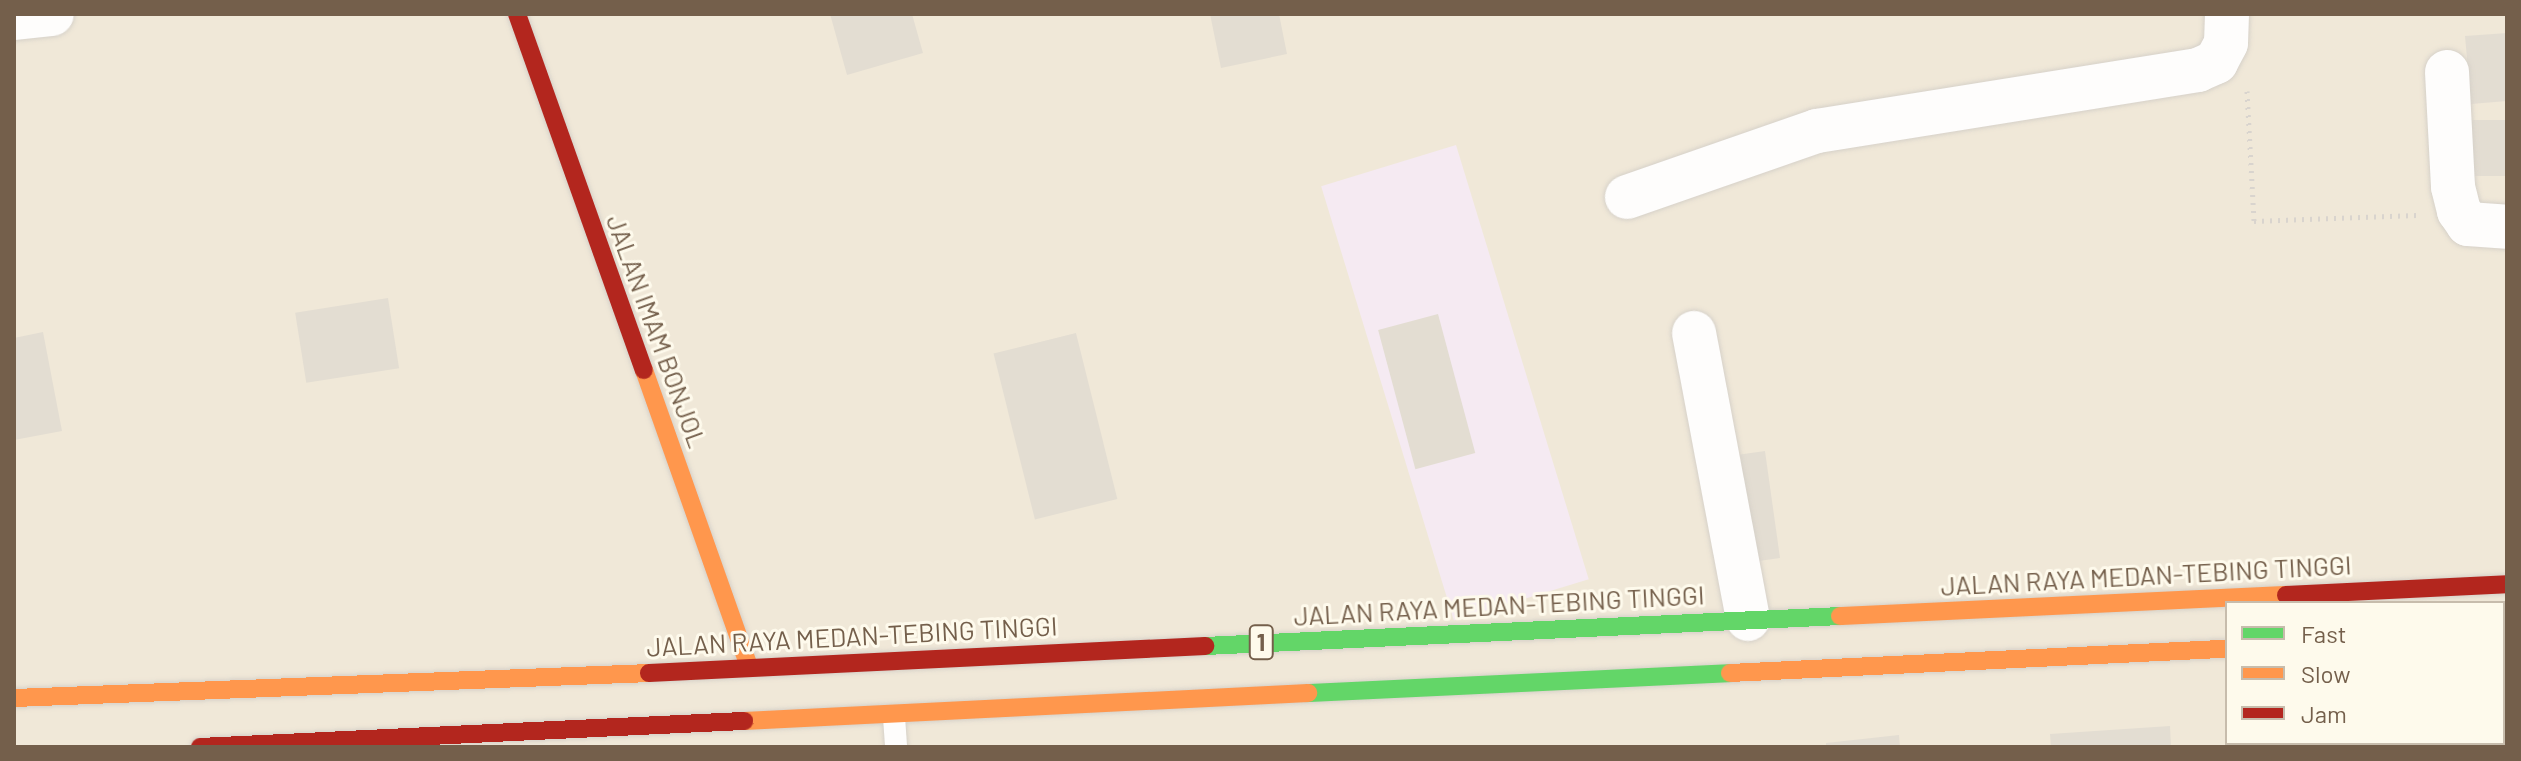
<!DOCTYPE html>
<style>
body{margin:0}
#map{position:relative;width:2521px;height:761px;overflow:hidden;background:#f7f4eb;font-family:Barlow,sans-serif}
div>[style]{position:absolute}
.residential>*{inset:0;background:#f0e8d8}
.education>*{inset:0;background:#f5eaf2;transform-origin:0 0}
.building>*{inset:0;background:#e3ddd2;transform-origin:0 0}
.path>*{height:5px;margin-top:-2.5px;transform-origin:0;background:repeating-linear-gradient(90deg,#d9d4ce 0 2px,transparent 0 8px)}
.roads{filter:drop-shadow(0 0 2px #d6d1c9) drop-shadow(0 0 2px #d6d1c9)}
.lane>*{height:22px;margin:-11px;padding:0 11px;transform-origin:11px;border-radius:11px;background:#fefdfc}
.street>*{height:44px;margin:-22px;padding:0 22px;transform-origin:22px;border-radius:22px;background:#fefdfc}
.fast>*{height:18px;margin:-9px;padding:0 9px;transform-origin:9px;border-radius:9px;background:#63d668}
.slow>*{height:18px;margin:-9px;padding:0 9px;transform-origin:9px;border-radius:9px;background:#ff974d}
.jam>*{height:18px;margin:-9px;padding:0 9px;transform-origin:9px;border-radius:9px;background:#b3261e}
span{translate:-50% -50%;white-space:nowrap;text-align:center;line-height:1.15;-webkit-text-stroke:6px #fefaec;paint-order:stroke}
.shield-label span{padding:2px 6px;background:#fefaec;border:2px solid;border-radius:6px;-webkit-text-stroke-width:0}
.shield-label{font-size:24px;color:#745f4b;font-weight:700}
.street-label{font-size:26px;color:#745f4b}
.frame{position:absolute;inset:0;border:16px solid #745f4b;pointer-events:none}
.legend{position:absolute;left:2225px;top:601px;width:280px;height:144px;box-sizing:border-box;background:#fefaec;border:2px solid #c7bcac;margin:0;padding:10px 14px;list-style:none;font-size:24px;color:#745f4b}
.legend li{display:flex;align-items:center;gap:16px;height:40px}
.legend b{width:40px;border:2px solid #c7bcac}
</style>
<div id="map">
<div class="residential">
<div style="clip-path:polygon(evenodd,14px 14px,2507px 14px,2507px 747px,14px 747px,14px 14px,2227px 603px,2503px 603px,2503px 743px,2227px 743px,2227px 603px)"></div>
</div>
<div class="education">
<div style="left:1456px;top:145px;width:454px;height:141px;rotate:73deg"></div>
</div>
<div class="building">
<div style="clip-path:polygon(830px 14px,912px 14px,923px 53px,847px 75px)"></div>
<div style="clip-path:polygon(1210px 14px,1279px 14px,1287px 54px,1221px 68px)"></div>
<div style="clip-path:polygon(2507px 33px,2507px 101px,2471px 104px,2465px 36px)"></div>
<div style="left:2507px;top:120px;width:56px;height:39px;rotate:90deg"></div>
<div style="left:388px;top:298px;width:71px;height:94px;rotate:81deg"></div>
<div style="left:1438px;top:314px;width:144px;height:62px;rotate:75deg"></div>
<div style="clip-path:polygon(43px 332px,62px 431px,14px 440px,14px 338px)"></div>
<div style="left:1076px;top:333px;width:171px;height:85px;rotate:76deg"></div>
<div style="left:1765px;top:451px;width:108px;height:25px;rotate:82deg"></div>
<div style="clip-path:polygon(2170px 726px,2171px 747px,2051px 747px,2050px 734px)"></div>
<div style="clip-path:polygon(1899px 735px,1900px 747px,1826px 747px,1826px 743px)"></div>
<div style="left:2240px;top:743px;width:156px;height:4px"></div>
</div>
<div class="path">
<div style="left:2247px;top:91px;width:130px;rotate:86.9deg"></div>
<div style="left:2254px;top:221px;width:163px;rotate:-2.1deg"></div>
</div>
<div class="roads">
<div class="lane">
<div style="left:894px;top:717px;width:30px;rotate:86deg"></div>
</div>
<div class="street">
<div style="left:14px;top:18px;width:38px;rotate:-6deg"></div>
<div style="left:2447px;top:72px;width:115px;rotate:87deg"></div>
<div style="left:2453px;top:187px;width:25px;rotate:76deg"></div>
<div style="left:2459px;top:211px;width:16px;rotate:55deg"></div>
<div style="left:2468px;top:224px;width:39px;rotate:4deg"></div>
<div style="left:1627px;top:197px;width:201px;rotate:-19.2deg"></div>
<div style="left:1817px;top:131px;width:386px;rotate:-9.1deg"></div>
<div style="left:2198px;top:70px;width:20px;rotate:-24deg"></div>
<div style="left:2216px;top:62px;width:21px;rotate:-62deg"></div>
<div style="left:2226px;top:43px;width:29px;rotate:-88deg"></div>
<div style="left:1694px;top:333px;width:291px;rotate:79.3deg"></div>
</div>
<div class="fast">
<div style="left:1205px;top:646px;width:636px;rotate:-2.7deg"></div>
<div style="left:1308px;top:693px;width:422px;rotate:-2.7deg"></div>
</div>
<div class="slow">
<div style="left:644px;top:370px;width:314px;rotate:70.5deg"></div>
<div style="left:1840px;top:616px;width:446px;rotate:-2.7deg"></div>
<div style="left:2503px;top:637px;width:4px;rotate:-14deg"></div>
<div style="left:1730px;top:673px;width:498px;rotate:-2.8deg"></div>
<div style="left:14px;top:698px;width:635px;rotate:-2.25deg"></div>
<div style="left:744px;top:721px;width:565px;rotate:-2.84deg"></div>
</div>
<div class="jam">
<div style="left:517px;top:14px;width:378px;rotate:70.4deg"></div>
<div style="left:2286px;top:595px;width:221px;rotate:-2.8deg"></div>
<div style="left:649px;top:673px;width:557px;rotate:-2.78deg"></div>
<div style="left:200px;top:747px;width:545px;rotate:-2.74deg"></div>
</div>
</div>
<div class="shield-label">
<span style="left:1261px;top:642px">1</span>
</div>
<div class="street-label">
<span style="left:657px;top:331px;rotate:70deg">JALAN IMAM BONJOL</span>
<span style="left:2146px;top:575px;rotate:-3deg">JALAN RAYA MEDAN-TEBING TINGGI</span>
<span style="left:1499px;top:605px;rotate:-3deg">JALAN RAYA MEDAN-TEBING TINGGI</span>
<span style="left:852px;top:636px;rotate:-3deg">JALAN RAYA MEDAN-TEBING TINGGI</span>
</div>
<div class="frame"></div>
<ul class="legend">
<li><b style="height:10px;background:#63d668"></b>Fast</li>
<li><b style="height:10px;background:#ff974d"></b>Slow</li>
<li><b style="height:10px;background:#b3261e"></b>Jam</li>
</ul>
</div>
